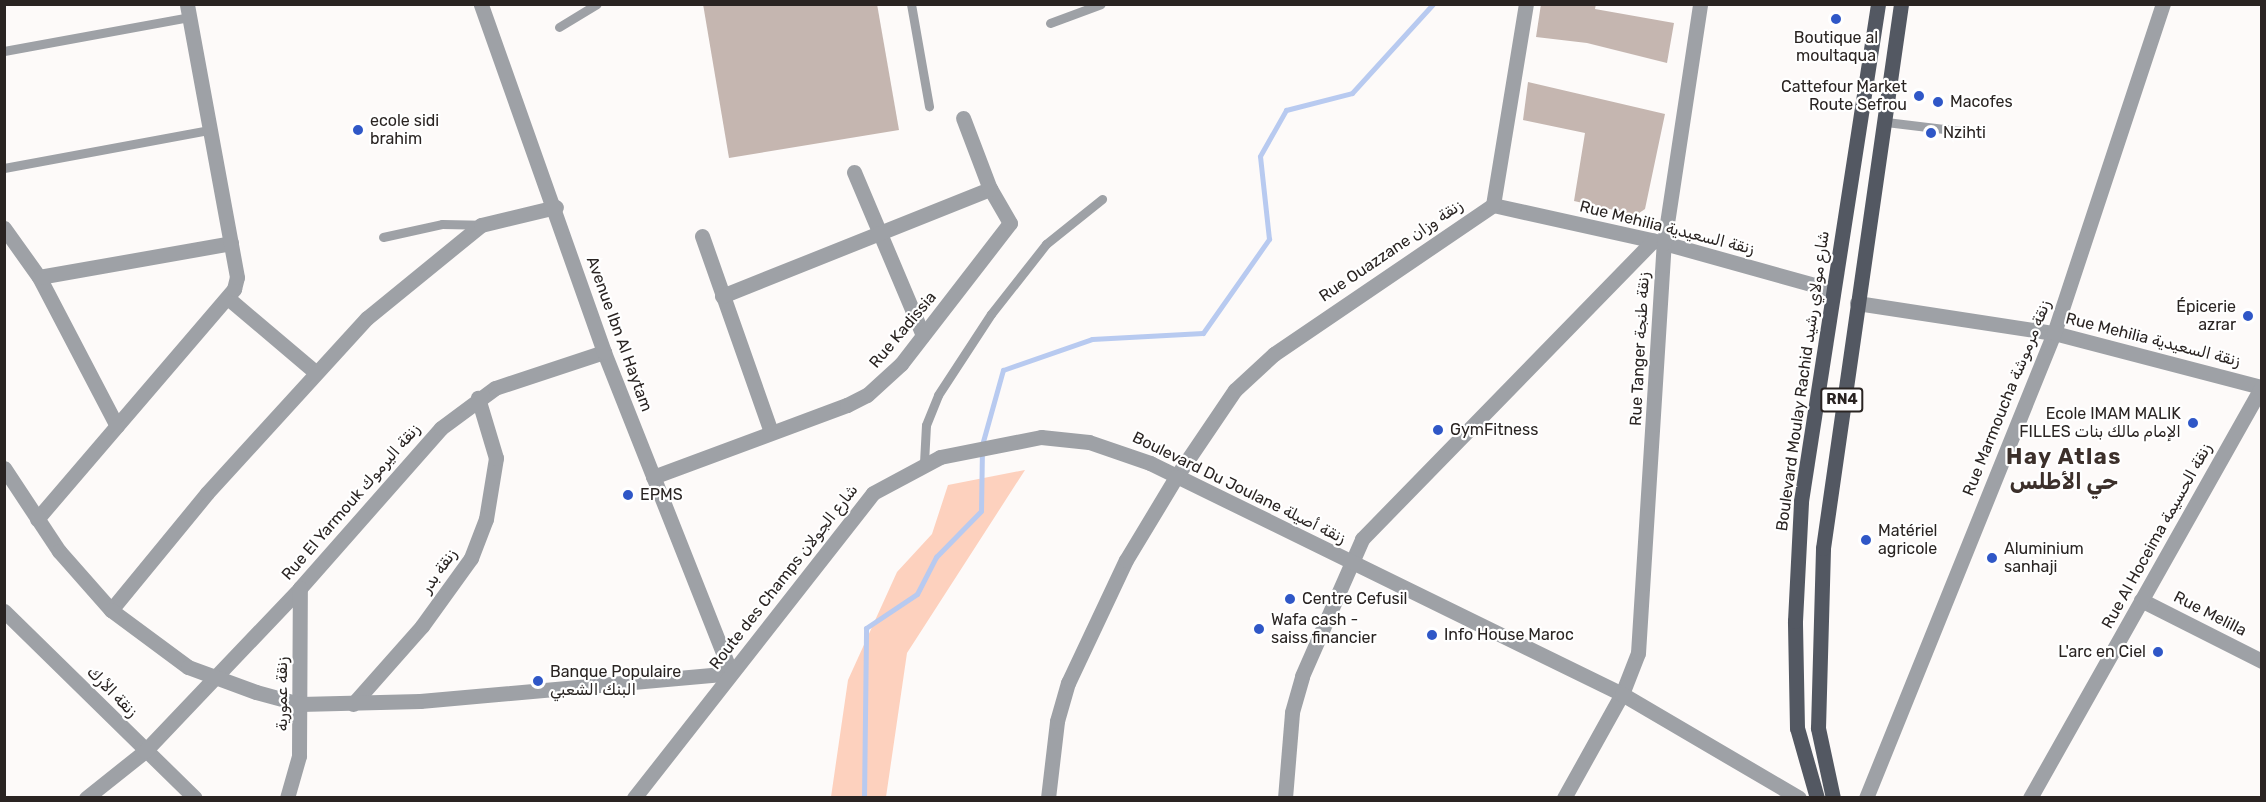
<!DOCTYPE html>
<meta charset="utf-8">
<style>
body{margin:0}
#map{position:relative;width:2266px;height:802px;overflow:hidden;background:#fdfaf9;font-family:Rubik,Cairo,sans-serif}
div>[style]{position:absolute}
.green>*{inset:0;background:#fdd1be}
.stream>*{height:5px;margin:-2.5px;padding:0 2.5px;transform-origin:2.5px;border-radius:2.5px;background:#b8caf0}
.building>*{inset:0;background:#c5b6b0}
.service>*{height:9px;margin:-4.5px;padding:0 4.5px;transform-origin:4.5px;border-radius:4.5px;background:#9ea1a6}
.minor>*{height:15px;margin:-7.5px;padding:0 7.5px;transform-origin:7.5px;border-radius:7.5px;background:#9ea1a6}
.tertiary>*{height:15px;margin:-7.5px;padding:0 7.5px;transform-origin:7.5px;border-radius:7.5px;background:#9ea1a6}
.primary>*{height:15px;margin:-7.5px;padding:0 7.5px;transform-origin:7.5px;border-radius:7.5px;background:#535862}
.dots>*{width:16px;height:16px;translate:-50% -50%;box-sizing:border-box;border:3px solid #fff;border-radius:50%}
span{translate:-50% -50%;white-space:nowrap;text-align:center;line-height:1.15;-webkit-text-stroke:4.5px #fff;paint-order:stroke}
.shield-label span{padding:2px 4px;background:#fff;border:2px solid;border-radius:4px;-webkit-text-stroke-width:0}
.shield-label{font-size:15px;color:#2a2422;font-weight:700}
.poi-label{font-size:16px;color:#2a2422}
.right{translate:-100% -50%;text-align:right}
.left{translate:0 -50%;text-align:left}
.street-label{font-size:16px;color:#2a2422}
.district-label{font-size:22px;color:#3c302b;font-weight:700;letter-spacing:1.5px}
.frame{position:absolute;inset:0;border:6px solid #2a2422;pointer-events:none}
</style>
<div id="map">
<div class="green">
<div style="clip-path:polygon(1025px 470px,907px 653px,886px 797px,831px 797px,848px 680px,897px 572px,932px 534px,948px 485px)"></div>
</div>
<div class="stream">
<div style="left:864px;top:798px;width:170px;rotate:-89.3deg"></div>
<div style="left:866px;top:628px;width:61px;rotate:-33.7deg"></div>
<div style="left:917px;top:594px;width:42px;rotate:-62.8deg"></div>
<div style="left:936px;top:557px;width:64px;rotate:-45.6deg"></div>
<div style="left:981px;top:511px;width:66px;rotate:-89.1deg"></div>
<div style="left:982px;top:445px;width:78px;rotate:-74.4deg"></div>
<div style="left:1003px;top:370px;width:94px;rotate:-19.2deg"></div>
<div style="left:1092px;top:339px;width:111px;rotate:-3.1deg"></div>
<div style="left:1203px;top:333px;width:115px;rotate:-54.9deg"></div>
<div style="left:1269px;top:239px;width:83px;rotate:-96.2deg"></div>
<div style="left:1260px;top:156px;width:53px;rotate:-60.5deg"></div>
<div style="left:1286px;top:110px;width:68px;rotate:-14.4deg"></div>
<div style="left:1352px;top:93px;width:120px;rotate:-47.7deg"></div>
</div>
<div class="building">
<div style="clip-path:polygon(703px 4px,877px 4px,899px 130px,729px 158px)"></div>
<div style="clip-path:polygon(1541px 4px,1596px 4px,1595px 9px,1674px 23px,1667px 63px,1587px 43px,1536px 37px)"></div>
<div style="clip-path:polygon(1528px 82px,1665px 114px,1645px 209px,1636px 215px,1574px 201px,1585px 133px,1523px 120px)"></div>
</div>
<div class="service">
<div style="left:911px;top:4px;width:104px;rotate:80deg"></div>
<div style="left:1050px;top:23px;width:54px;rotate:-20.4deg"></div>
<div style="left:559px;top:27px;width:44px;rotate:-31.2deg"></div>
<div style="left:4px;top:51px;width:188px;rotate:-10.4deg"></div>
<div style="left:1886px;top:122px;width:75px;rotate:6.9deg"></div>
<div style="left:4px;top:168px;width:209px;rotate:-10.5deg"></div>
<div style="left:383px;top:237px;width:60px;rotate:-12.4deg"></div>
<div style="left:442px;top:224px;width:39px;rotate:1deg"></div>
<div style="left:924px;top:463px;width:38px;rotate:-87deg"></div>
<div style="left:926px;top:425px;width:32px;rotate:-68deg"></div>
<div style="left:938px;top:395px;width:97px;rotate:-56.8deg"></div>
<div style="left:991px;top:314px;width:89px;rotate:-51.8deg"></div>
<div style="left:1046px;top:244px;width:72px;rotate:-38.8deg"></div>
</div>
<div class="minor">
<div style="left:854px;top:172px;width:177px;rotate:67.1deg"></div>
<div style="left:1493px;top:205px;width:175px;rotate:12.5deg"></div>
<div style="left:1664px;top:243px;width:174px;rotate:15.6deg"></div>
<div style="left:4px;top:228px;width:60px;rotate:54.5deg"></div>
<div style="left:39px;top:277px;width:168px;rotate:62.4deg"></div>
<div style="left:702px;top:236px;width:208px;rotate:70.6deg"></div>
<div style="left:39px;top:277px;width:195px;rotate:-10deg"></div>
<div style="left:722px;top:296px;width:289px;rotate:-21.8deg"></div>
<div style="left:229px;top:299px;width:113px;rotate:40.3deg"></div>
<div style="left:1857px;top:303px;width:199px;rotate:8.7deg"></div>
<div style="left:2054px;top:333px;width:215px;rotate:14.6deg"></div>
<div style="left:653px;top:477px;width:207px;rotate:-20.4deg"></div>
<div style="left:847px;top:405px;width:22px;rotate:-27deg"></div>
<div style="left:867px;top:395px;width:46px;rotate:-42.4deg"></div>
<div style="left:901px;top:364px;width:178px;rotate:-52.3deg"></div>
<div style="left:1010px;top:223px;width:39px;rotate:-120deg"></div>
<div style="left:990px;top:189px;width:76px;rotate:-110.8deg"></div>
<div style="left:1176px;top:477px;width:105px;rotate:-55.9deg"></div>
<div style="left:1235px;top:390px;width:53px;rotate:-42.7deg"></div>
<div style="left:1274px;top:354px;width:265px;rotate:-34.2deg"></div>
<div style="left:1493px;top:205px;width:204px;rotate:-80.7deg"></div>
<div style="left:37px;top:519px;width:303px;rotate:-49.4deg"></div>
<div style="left:234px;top:289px;width:12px;rotate:-76deg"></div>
<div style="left:237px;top:277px;width:278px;rotate:-100.4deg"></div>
<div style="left:2141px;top:600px;width:136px;rotate:26.8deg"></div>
<div style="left:111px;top:610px;width:151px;rotate:-50.6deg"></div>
<div style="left:207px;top:493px;width:237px;rotate:-47.6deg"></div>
<div style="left:367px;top:318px;width:147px;rotate:-39.2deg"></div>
<div style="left:481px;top:225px;width:77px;rotate:-13.5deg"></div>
<div style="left:4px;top:611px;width:267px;rotate:44.4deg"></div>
<div style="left:353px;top:704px;width:104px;rotate:-48.5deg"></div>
<div style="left:422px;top:626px;width:84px;rotate:-54.2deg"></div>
<div style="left:471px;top:558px;width:42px;rotate:-69deg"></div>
<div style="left:486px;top:519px;width:62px;rotate:-80.7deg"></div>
<div style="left:496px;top:458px;width:63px;rotate:-106.7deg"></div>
<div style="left:86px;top:798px;width:75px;rotate:-38.5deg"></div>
<div style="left:145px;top:751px;width:225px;rotate:-46.4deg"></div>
<div style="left:300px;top:588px;width:213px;rotate:-48.6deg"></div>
<div style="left:441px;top:428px;width:67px;rotate:-36.5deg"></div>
<div style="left:495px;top:388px;width:115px;rotate:-18.3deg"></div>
<div style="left:287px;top:798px;width:44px;rotate:-74.1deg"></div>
<div style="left:299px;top:756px;width:168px;rotate:-89.7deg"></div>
<div style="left:1285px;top:798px;width:86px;rotate:-85.3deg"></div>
<div style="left:1292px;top:712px;width:37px;rotate:-74deg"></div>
<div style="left:1302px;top:676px;width:150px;rotate:-66.3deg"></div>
<div style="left:1362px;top:539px;width:417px;rotate:-45.7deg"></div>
<div style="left:1564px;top:798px;width:119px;rotate:-60.9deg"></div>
<div style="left:1622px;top:694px;width:44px;rotate:-68.7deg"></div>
<div style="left:1638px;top:653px;width:411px;rotate:-86.4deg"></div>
<div style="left:1664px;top:243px;width:242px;rotate:-81.4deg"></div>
<div style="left:1866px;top:798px;width:502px;rotate:-67.99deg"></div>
<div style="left:2054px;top:333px;width:347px;rotate:-71.7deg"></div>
</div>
<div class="tertiary">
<div style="left:4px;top:468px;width:100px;rotate:56.5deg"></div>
<div style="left:59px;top:551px;width:79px;rotate:48.6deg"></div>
<div style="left:111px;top:610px;width:96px;rotate:36.5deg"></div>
<div style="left:188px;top:667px;width:72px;rotate:20.2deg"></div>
<div style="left:256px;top:692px;width:46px;rotate:15.3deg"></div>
<div style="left:300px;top:704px;width:120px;rotate:-1.4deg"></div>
<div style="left:420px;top:701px;width:312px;rotate:-5.1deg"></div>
<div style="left:731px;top:673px;width:345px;rotate:-111.6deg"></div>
<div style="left:604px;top:352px;width:369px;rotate:-109.5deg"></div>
<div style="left:634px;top:798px;width:387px;rotate:-51.9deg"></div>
<div style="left:873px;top:493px;width:76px;rotate:-28.2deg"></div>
<div style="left:940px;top:457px;width:103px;rotate:-11.2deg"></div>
<div style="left:1041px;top:437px;width:48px;rotate:5.9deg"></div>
<div style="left:1089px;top:442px;width:65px;rotate:19deg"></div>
<div style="left:1150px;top:463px;width:525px;rotate:26.08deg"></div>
<div style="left:1622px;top:694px;width:205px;rotate:30.4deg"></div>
<div style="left:1048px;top:798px;width:78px;rotate:-83.3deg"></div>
<div style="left:1057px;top:721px;width:40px;rotate:-74deg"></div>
<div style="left:1068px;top:683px;width:136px;rotate:-64.8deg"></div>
<div style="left:1126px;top:560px;width:97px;rotate:-58.9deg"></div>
<div style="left:2030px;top:798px;width:473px;rotate:-60.6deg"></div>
</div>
<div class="primary">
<div style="left:1817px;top:798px;width:73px;rotate:-105.9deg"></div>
<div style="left:1797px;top:728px;width:107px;rotate:-91.1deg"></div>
<div style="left:1795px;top:621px;width:120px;rotate:-87.1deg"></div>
<div style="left:1801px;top:501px;width:503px;rotate:-81.19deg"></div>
<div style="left:1833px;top:798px;width:72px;rotate:-102.1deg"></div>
<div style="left:1818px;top:728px;width:180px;rotate:-88.4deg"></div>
<div style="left:1823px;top:548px;width:550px;rotate:-81.84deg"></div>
</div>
<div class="dots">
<div style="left:1836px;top:19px;background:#2f57c7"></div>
<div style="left:1919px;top:96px;background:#2f57c7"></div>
<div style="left:1938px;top:102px;background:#2f57c7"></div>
<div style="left:358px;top:130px;background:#2f57c7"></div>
<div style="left:1931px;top:133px;background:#2f57c7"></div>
<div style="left:2248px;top:316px;background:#2f57c7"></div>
<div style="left:2193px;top:423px;background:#2f57c7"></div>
<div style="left:1438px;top:430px;background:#2f57c7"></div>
<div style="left:628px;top:495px;background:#2f57c7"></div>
<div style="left:1866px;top:540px;background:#2f57c7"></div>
<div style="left:1992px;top:558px;background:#2f57c7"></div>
<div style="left:1290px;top:599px;background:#2f57c7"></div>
<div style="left:1259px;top:629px;background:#2f57c7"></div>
<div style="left:1432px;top:635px;background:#2f57c7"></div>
<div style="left:2158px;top:652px;background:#2f57c7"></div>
<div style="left:538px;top:681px;background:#2f57c7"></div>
</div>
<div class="shield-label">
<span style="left:1842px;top:400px">RN4</span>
</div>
<div class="poi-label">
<span style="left:1836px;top:47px">Boutique al<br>moultaqua</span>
<span class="right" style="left:1907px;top:96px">Cattefour Market<br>Route Sefrou</span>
<span class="left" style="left:1950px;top:102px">Macofes</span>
<span class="left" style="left:370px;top:130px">ecole sidi<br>brahim</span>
<span class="left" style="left:1943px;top:133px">Nzihti</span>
<span class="right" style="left:2236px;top:316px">Épicerie<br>azrar</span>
<span class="right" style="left:2181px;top:423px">Ecole IMAM MALIK<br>FILLES الإمام مالك بنات</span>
<span class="left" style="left:1450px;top:430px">GymFitness</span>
<span class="left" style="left:640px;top:495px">EPMS</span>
<span class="left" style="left:1878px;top:540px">Matériel<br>agricole</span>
<span class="left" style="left:2004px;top:558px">Aluminium<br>sanhaji</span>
<span class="left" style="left:1302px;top:599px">Centre Cefusil</span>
<span class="left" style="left:1271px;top:629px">Wafa cash -<br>saiss financier</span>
<span class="left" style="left:1444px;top:635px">Info House Maroc</span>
<span class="right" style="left:2146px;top:652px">L'arc en Ciel</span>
<span class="left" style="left:550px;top:681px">Banque Populaire<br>البنك الشعبي</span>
</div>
<div class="street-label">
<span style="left:1667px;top:228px;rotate:14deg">Rue Mehilia زنقة السعيدية</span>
<span style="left:1391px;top:251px;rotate:-34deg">Rue Ouazzane زنقة وزان</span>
<span style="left:903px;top:330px;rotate:-50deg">Rue Kadissia</span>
<span style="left:619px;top:334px;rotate:70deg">Avenue Ibn Al Haytam</span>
<span style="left:2153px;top:340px;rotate:14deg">Rue Mehilia زنقة السعيدية</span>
<span style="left:1640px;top:349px;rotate:-87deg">Rue Tanger زنقة طنجة</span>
<span style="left:1803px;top:381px;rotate:-82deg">Boulevard Moulay Rachid شارع مولاي رشيد</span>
<span style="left:2007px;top:398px;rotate:-68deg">Rue Marmoucha زنقة مرموشة</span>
<span style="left:1239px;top:488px;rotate:26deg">Boulevard Du Joulane زنقة أصيلة</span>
<span style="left:351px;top:502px;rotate:-49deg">Rue El Yarmouk زنقة اليرموك</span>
<span style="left:2157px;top:536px;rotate:-61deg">Rue Al Hoceima زنقة الحسيمة</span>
<span style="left:439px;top:571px;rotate:-55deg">زنقة بدر</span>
<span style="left:784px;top:577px;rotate:-52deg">Route des Champs شارع الجولان</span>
<span style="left:2210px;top:614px;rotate:27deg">Rue Melilla</span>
<span style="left:112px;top:692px;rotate:45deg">زنقة الأرك</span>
<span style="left:282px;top:694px;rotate:-90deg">زنقة عمورية</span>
</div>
<div class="district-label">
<span style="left:2064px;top:469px">Hay Atlas<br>حي الأطلس</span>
</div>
<div class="frame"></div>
</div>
